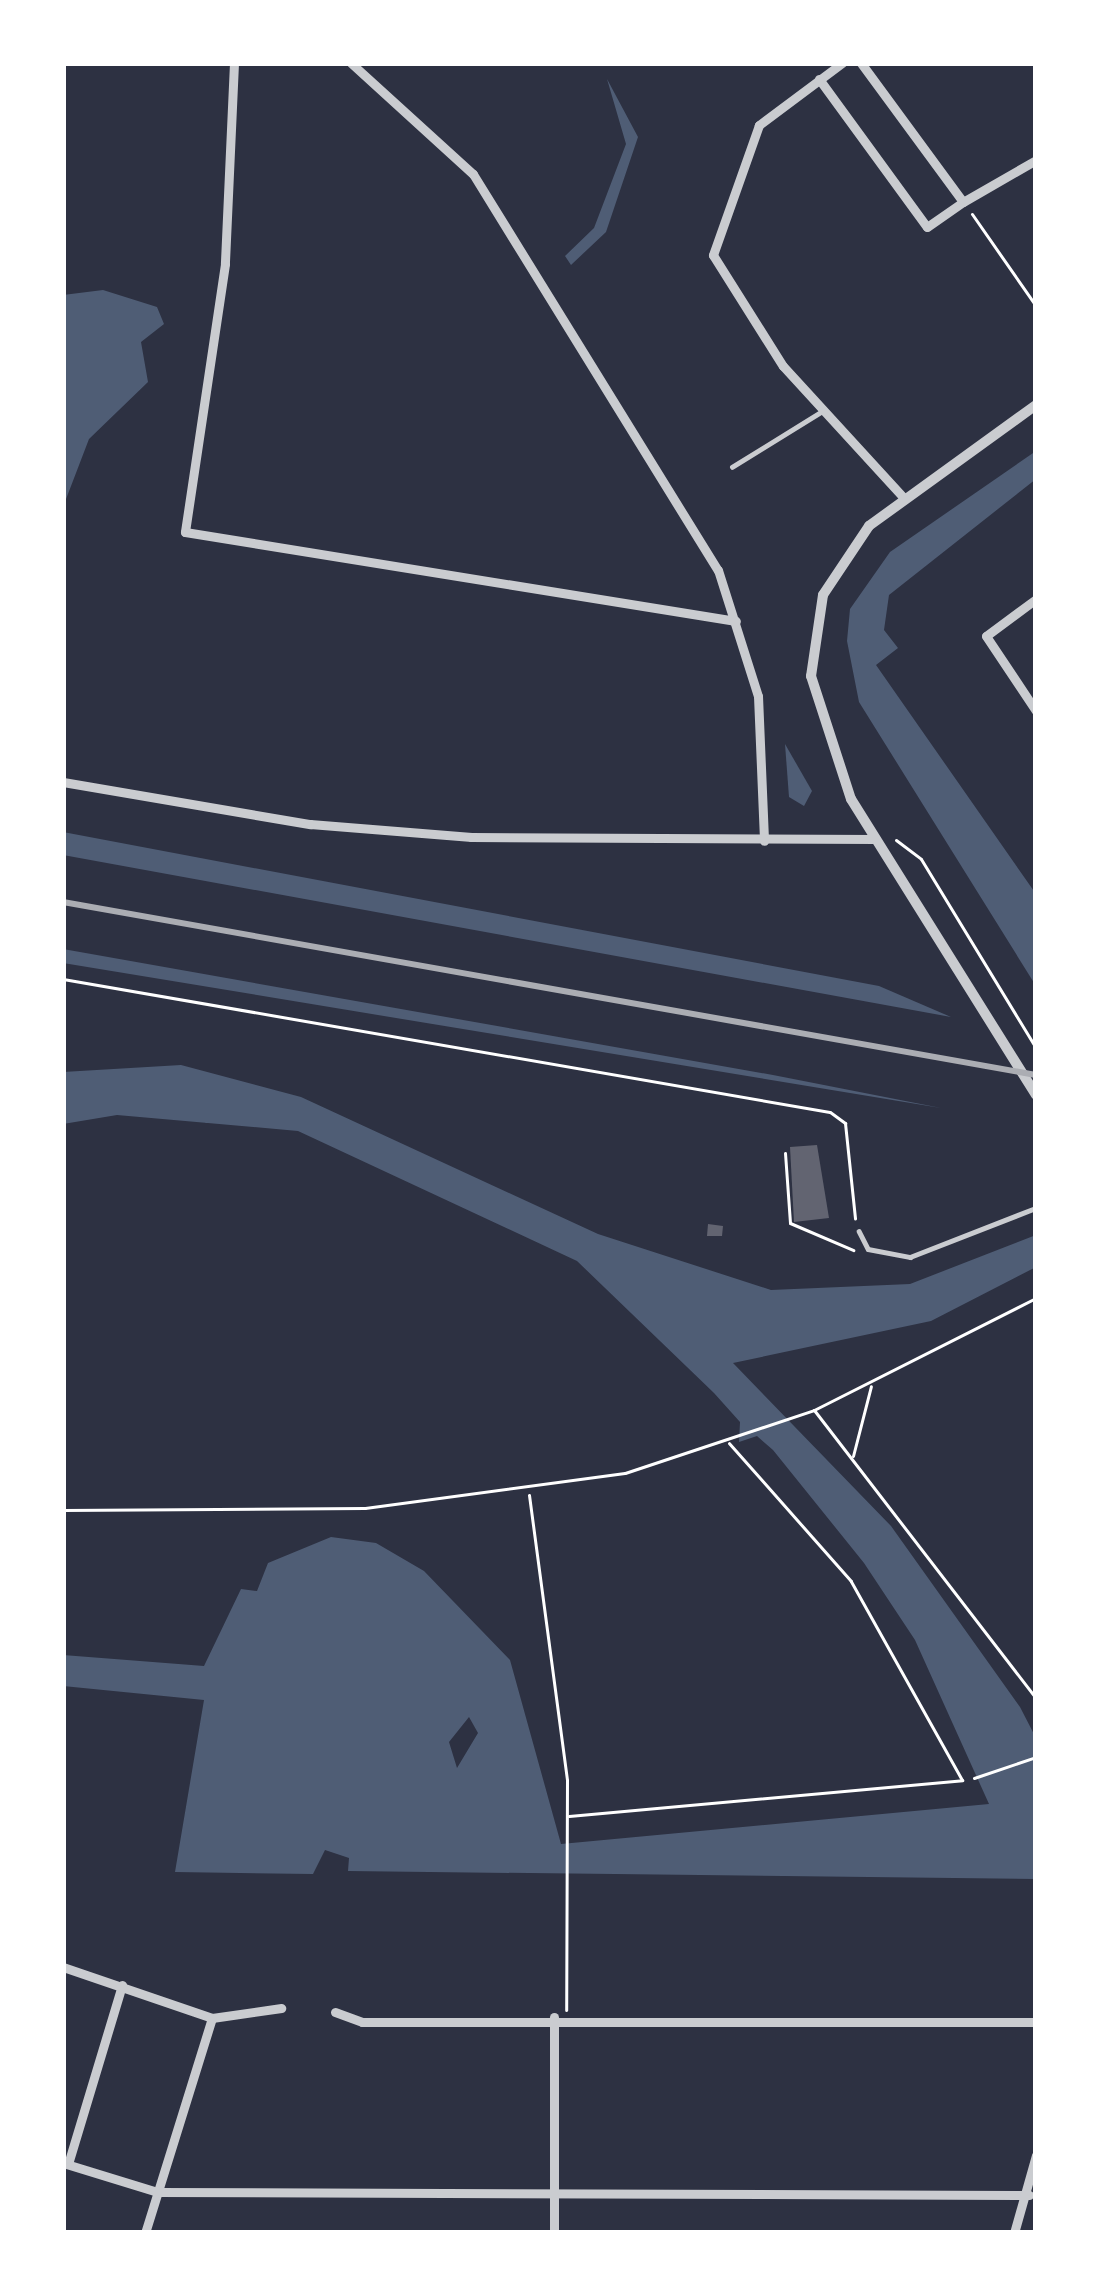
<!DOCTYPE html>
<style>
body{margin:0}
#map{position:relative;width:1099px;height:2296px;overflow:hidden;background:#2d3142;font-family:Ubuntu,sans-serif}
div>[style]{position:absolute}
.water>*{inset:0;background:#4f5d75}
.building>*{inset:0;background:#626471}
.path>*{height:3px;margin:-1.5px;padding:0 1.5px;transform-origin:1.5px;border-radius:1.5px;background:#fff}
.service>*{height:4.5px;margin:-2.25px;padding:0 2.25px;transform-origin:2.25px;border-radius:2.25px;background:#caccd0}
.minor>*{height:9px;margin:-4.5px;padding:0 4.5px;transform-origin:4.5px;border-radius:4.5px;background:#caccd0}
.tertiary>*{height:10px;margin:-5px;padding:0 5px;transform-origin:5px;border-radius:5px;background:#caccd0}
.rail>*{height:6px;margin:-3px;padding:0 3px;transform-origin:3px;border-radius:3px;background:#abadb3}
span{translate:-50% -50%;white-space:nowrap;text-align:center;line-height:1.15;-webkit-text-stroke:10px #fff;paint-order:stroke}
.frame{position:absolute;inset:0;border:66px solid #fff;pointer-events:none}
</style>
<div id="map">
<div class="water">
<div style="clip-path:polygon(607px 79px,638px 137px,606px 232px,571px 265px,565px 256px,594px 228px,626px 144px)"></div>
<div style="clip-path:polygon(103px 290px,157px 307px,164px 324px,141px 342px,148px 382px,89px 439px,63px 507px,63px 295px)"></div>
<div style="clip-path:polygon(1036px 451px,1036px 479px,889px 595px,884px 630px,898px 648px,876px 665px,1036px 894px,1036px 986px,859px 702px,847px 641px,850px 609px,890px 552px)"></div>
<div style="clip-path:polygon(785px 744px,812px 791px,804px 806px,789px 797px)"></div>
<div style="clip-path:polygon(63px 832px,879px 986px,951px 1017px,63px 855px)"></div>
<div style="clip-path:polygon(63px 949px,773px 1075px,941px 1108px,63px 963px)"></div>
<div style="clip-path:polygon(evenodd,181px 1065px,301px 1097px,598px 1234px,771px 1290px,910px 1284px,1036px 1235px,1036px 1267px,931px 1321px,733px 1363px,891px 1526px,1020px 1707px,1036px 1738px,1036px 1879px,348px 1871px,349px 1858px,325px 1850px,313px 1874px,175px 1872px,204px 1700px,63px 1686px,63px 1655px,204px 1666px,241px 1589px,257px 1591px,268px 1563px,331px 1537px,376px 1543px,424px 1571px,510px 1660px,561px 1844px,989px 1804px,915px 1640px,864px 1563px,773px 1450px,757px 1436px,739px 1442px,740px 1422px,714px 1393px,577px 1261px,298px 1131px,117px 1115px,63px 1124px,63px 1072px,181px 1065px,469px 1717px,478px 1733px,457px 1768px,449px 1742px,469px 1717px)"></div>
</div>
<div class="building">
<div style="clip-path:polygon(817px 1145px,829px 1218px,794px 1222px,790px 1147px)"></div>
<div style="clip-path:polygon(708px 1224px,723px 1226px,722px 1236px,707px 1236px)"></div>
</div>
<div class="path">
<div style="left:972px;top:214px;width:112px;rotate:55.2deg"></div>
<div style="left:896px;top:840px;width:31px;rotate:37deg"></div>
<div style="left:921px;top:859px;width:221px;rotate:58.7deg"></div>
<div style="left:63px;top:979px;width:778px;rotate:9.84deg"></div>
<div style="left:830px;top:1112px;width:19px;rotate:36deg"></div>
<div style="left:845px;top:1123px;width:96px;rotate:84deg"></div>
<div style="left:785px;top:1153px;width:70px;rotate:85.9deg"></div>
<div style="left:790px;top:1223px;width:69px;rotate:23.2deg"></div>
<div style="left:814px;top:1410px;width:364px;rotate:52.4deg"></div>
<div style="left:853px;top:1456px;width:72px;rotate:-75.6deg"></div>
<div style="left:529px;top:1495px;width:288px;rotate:82.4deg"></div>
<div style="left:567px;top:1780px;width:230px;rotate:90.2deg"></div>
<div style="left:63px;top:1510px;width:302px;rotate:-0.4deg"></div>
<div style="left:365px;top:1508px;width:262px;rotate:-7.7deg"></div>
<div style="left:625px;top:1473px;width:199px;rotate:-18.4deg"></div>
<div style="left:814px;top:1410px;width:249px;rotate:-26.8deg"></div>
<div style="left:974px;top:1778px;width:65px;rotate:-18.7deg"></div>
<div style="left:569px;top:1816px;width:395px;rotate:-5.2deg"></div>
<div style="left:962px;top:1780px;width:228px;rotate:-119.2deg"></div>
<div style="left:851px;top:1581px;width:184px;rotate:-131.5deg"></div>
</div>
<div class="service">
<div style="left:732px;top:467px;width:108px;rotate:-31.8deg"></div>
<div style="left:859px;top:1231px;width:20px;rotate:63deg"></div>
<div style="left:868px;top:1249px;width:43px;rotate:10.8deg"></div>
<div style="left:910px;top:1257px;width:135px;rotate:-21.3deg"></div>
</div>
<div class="minor">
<div style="left:234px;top:63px;width:201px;rotate:92.6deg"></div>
<div style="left:225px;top:264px;width:271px;rotate:98.5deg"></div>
<div style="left:185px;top:532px;width:558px;rotate:9.18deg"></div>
<div style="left:351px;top:63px;width:165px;rotate:42.3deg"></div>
<div style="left:473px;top:174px;width:466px;rotate:58.3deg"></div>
<div style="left:718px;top:570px;width:132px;rotate:72.4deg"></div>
<div style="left:758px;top:696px;width:145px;rotate:87.6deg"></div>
<div style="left:842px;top:63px;width:104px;rotate:143.2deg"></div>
<div style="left:759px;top:125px;width:138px;rotate:109.5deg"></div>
<div style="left:713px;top:255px;width:131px;rotate:57.8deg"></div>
<div style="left:783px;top:366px;width:180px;rotate:47.5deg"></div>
<div style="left:861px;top:63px;width:172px;rotate:53.7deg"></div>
<div style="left:819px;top:79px;width:183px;rotate:53.9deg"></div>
<div style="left:927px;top:227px;width:44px;rotate:-34.8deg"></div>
<div style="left:963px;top:202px;width:84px;rotate:-29.9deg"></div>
<div style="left:1036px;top:599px;width:62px;rotate:143.5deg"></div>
<div style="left:986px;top:636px;width:90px;rotate:56.3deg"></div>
<div style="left:63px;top:782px;width:251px;rotate:9.7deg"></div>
<div style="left:310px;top:824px;width:162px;rotate:4.6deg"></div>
<div style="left:471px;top:837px;width:405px;rotate:0.3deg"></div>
<div style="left:63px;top:1967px;width:157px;rotate:18.9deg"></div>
<div style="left:335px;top:2012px;width:29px;rotate:20deg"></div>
<div style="left:362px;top:2022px;width:674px"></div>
<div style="left:212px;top:2018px;width:70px;rotate:-8.2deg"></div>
<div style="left:63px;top:2163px;width:98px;rotate:17.1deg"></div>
<div style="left:157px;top:2192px;width:872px;rotate:0.2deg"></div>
<div style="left:68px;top:2164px;width:187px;rotate:-73.2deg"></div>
<div style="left:145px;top:2233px;width:225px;rotate:-72.7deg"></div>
<div style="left:554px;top:2233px;width:216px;rotate:-90deg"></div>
<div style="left:1014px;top:2233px;width:81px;rotate:-74.2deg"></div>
</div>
<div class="tertiary">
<div style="left:1036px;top:405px;width:206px;rotate:144.1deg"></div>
<div style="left:869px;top:526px;width:83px;rotate:123.7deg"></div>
<div style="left:823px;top:595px;width:82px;rotate:98.4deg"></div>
<div style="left:811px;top:676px;width:129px;rotate:72deg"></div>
<div style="left:851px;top:799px;width:349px;rotate:58deg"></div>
</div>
<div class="rail">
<div style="left:63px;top:902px;width:988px;rotate:10.08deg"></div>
</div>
<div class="frame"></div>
</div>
